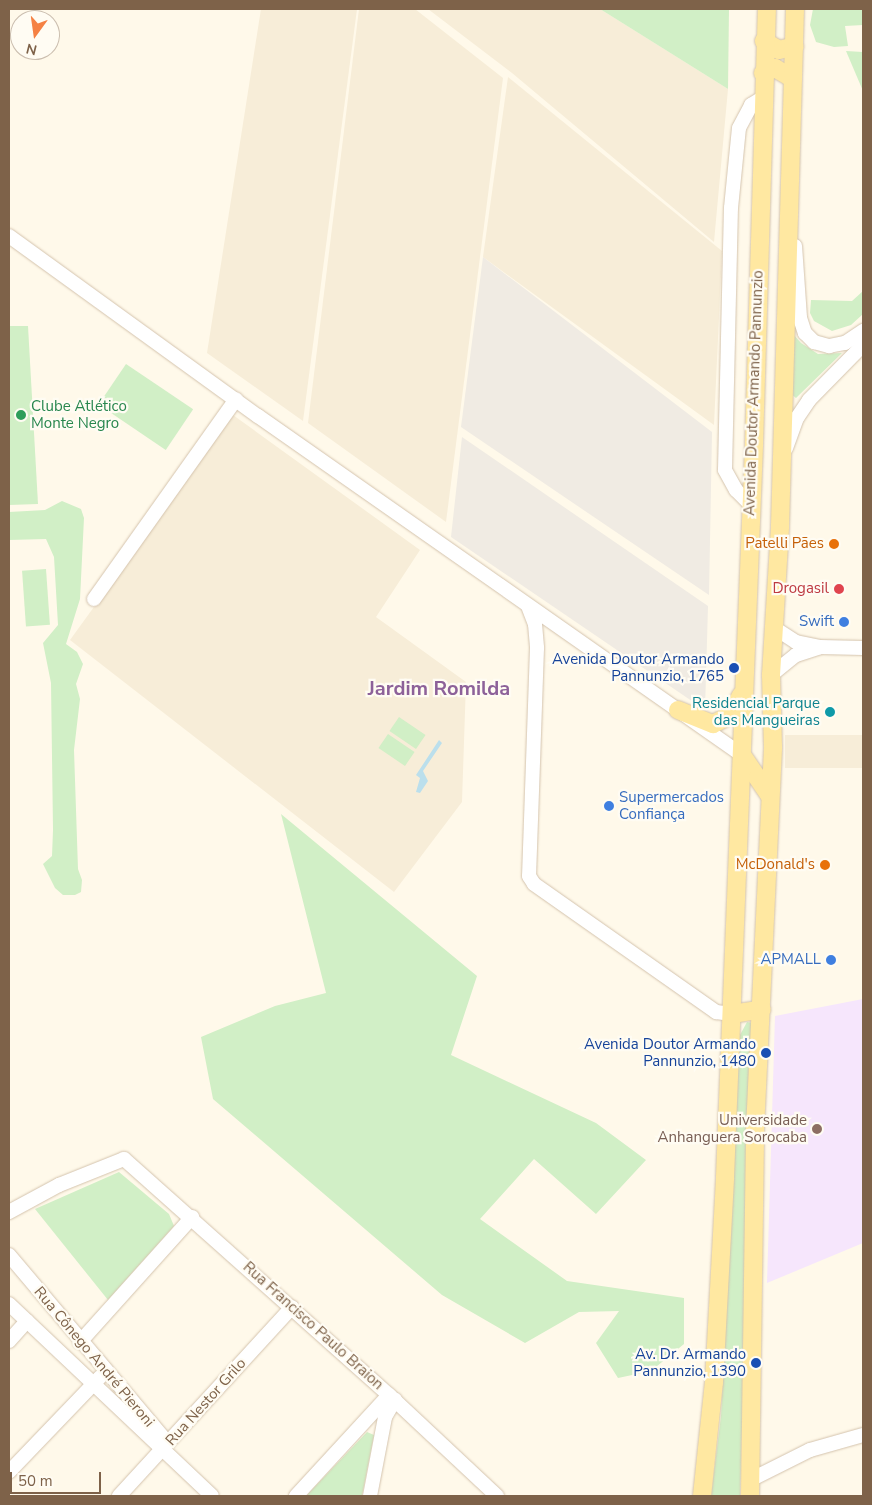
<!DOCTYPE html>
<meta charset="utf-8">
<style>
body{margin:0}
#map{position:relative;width:872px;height:1505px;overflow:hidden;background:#fff9ea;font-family:"Nunito Sans",sans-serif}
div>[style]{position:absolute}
.residential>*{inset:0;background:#f7edd8;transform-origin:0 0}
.industrial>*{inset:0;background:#f0ebe3}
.education>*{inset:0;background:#f6e6fc}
.green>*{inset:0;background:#d1efc6;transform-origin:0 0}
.water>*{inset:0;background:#bbdfec}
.roads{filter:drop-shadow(0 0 1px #d4c3ad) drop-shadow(0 0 1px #d4c3ad)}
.minor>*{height:14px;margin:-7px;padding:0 7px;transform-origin:7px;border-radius:7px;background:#fff}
.major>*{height:18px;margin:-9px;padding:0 9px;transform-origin:9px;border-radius:9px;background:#ffe8a1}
.dots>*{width:14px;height:14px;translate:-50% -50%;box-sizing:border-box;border:2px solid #fffcf3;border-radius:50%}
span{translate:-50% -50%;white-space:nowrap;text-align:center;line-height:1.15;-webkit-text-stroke:4.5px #fffcf3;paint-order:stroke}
.street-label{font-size:15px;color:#7e6249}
.leisure-label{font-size:15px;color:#27864d}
.left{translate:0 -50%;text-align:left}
.food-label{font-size:15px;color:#c56008}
.right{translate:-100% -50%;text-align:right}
.health-label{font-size:15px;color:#be3a42}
.shop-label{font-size:15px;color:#366cbe}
.transit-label{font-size:15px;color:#164399}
.culture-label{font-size:15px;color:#0d838f}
.education-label{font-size:15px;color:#785e54}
.district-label{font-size:20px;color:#8d6199;font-weight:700}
.frame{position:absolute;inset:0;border:10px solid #7e6249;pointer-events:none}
.north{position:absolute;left:10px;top:10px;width:50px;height:50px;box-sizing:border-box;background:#fffcf3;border:1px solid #cbbeaf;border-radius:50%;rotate:194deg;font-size:14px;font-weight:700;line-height:20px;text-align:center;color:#7e6249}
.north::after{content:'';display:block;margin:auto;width:18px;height:22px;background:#f58143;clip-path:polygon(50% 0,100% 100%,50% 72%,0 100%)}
.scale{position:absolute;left:10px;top:1472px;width:91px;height:22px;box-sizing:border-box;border:2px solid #7e6249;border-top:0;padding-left:6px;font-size:15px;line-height:18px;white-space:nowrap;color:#7e6249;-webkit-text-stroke:4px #fffcf3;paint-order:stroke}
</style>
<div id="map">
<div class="residential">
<div style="clip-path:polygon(261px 9px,357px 9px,303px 421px,207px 353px)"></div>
<div style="clip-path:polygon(359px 9px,415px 9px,503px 78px,446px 522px,308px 423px)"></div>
<div style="clip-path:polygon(428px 9px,600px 9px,728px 89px,714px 242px,512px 73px)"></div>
<div style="clip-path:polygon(508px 77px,722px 251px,714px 425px,483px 257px)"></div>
<div style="clip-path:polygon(233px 415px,420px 550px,376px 617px,466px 682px,462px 802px,394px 892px,70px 640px)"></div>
<div style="left:863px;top:735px;width:33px;height:78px;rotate:90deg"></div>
</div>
<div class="industrial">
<div style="clip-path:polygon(483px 257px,712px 432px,709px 595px,461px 427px)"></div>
<div style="clip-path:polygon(462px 437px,708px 606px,705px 710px,451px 537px)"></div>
</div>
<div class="education">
<div style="clip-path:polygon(863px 999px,863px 1243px,767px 1283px,775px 1016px)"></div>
</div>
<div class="green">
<div style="clip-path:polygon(600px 9px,729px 9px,728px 89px)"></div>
<div style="clip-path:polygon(813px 9px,863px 9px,863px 25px,845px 26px,848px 46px,834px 47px,816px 42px,810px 25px)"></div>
<div style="clip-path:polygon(846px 51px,863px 52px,863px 91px)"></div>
<div style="clip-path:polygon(863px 291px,863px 314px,851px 325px,832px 331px,814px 321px,810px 313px,811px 300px,852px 301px)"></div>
<div style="clip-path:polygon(9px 326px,28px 326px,38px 504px,9px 505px)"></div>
<div style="clip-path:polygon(793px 334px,801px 343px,818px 354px,842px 353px,796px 398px,790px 393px)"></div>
<div style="left:126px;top:364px;width:81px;height:49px;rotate:34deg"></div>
<div style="clip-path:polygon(62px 501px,81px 509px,84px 518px,80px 599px,66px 644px,77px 652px,83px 664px,76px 684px,80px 699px,74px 750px,78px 869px,82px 880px,81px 892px,75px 895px,63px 895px,55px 888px,43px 864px,52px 856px,53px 830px,51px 683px,43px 643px,58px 625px,54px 557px,46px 539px,9px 540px,9px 512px,45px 510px)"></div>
<div style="left:46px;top:569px;width:56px;height:24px;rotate:86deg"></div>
<div style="left:399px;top:717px;width:32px;height:17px;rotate:34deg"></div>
<div style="left:388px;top:734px;width:32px;height:17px;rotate:34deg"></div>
<div style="clip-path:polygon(281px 814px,477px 976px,451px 1055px,596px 1123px,646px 1160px,596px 1214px,534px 1159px,480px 1219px,567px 1281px,684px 1298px,684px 1344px,651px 1371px,618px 1378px,596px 1343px,619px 1311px,579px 1312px,525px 1343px,442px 1295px,213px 1099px,201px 1037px,275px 1006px,326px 993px)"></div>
<div style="clip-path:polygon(747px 1022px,754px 1023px,740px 1496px,711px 1496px,721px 1416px,740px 1035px)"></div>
<div style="clip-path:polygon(119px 1172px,169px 1214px,174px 1226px,108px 1300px,35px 1209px)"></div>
<div style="clip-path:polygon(367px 1432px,374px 1435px,362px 1496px,306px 1496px)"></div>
</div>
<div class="water">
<div style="clip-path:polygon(439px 740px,442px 743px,423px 771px,428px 781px,420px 793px,416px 792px,420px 778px,416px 775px)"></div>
</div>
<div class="roads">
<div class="minor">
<div style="left:9px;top:236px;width:307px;rotate:35.9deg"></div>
<div style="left:258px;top:416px;width:591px;rotate:35.01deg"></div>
<div style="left:795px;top:246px;width:72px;rotate:86deg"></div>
<div style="left:800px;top:318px;width:16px;rotate:72deg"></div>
<div style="left:805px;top:333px;width:13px;rotate:45deg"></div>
<div style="left:814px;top:342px;width:16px;rotate:15deg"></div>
<div style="left:829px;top:346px;width:16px;rotate:-11deg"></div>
<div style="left:845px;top:343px;width:22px;rotate:-34deg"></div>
<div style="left:786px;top:448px;width:32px;rotate:-70deg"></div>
<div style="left:797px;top:418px;width:22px;rotate:-56deg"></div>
<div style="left:809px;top:400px;width:77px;rotate:-45.5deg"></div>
<div style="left:751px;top:505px;width:21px;rotate:-135deg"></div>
<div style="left:736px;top:490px;width:23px;rotate:-119deg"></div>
<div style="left:725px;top:470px;width:262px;rotate:-88.7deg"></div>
<div style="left:731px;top:208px;width:80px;rotate:-84.3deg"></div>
<div style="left:739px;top:128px;width:26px;rotate:-62deg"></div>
<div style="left:751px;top:105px;width:13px;rotate:-32deg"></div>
<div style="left:94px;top:599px;width:245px;rotate:-54.6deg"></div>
<div style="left:528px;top:606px;width:19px;rotate:69deg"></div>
<div style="left:535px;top:624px;width:24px;rotate:85deg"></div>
<div style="left:537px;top:648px;width:228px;rotate:92deg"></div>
<div style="left:529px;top:876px;width:9px;rotate:58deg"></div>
<div style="left:534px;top:884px;width:223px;rotate:35.1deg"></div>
<div style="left:716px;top:1012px;width:16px;rotate:7deg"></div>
<div style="left:776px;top:629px;width:24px;rotate:33deg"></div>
<div style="left:796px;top:642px;width:25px;rotate:12deg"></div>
<div style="left:820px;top:647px;width:43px;rotate:1.3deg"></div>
<div style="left:771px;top:675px;width:32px;rotate:-39deg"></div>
<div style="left:796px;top:655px;width:25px;rotate:-18deg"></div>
<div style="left:9px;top:1212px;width:57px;rotate:-28.4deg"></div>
<div style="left:59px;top:1185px;width:70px;rotate:-21.8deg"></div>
<div style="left:124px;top:1159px;width:355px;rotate:41.7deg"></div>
<div style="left:389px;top:1395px;width:148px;rotate:43.1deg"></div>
<div style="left:9px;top:1255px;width:238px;rotate:49.8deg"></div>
<div style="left:9px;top:1304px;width:279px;rotate:43.4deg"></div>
<div style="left:9px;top:1341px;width:27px;rotate:-48deg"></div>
<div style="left:80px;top:1342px;width:168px;rotate:-48.1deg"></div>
<div style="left:9px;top:1472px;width:132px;rotate:-46.2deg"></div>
<div style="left:750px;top:1480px;width:67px;rotate:-26.6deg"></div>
<div style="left:810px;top:1450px;width:55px;rotate:-15.8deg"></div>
<div style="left:119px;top:1496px;width:256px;rotate:-47.5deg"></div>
<div style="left:296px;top:1496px;width:137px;rotate:-47.4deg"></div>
<div style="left:370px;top:1496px;width:80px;rotate:-79.2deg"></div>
<div style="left:385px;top:1417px;width:20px;rotate:-60deg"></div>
</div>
<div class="major">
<div style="left:764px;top:41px;width:17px;rotate:31deg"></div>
<div style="left:779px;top:50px;width:16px;rotate:-14deg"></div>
<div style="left:763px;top:73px;width:13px;rotate:-23deg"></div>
<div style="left:775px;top:68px;width:21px;rotate:31deg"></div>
<div style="left:678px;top:710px;width:38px;rotate:22deg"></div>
<div style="left:713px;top:724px;width:20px;rotate:-27deg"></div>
<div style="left:731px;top:715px;width:22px;rotate:-63deg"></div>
<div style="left:742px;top:755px;width:50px;rotate:55.7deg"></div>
<div style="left:732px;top:1014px;width:30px;rotate:-9deg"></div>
<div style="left:702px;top:1496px;width:115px;rotate:-84deg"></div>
<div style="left:714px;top:1382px;width:205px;rotate:-86.9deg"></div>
<div style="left:725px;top:1177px;width:734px;rotate:-87.73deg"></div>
<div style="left:754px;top:444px;width:435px;rotate:-88.3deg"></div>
<div style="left:750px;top:1496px;width:366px;rotate:-89.2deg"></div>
<div style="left:755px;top:1130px;width:383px;rotate:-87.3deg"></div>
<div style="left:773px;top:747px;width:72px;rotate:-91.6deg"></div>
<div style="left:771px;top:675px;width:149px;rotate:-86.5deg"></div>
<div style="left:780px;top:526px;width:517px;rotate:-88.34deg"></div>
</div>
</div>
<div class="dots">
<div style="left:21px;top:415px;background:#2e9e5b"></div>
<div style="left:834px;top:544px;background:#e8710a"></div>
<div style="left:839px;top:589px;background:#e0444e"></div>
<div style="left:844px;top:622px;background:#3f7fe0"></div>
<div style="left:734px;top:668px;background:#1a4fb4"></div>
<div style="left:830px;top:712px;background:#0f9aa8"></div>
<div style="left:609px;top:806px;background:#3f7fe0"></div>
<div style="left:825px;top:865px;background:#e8710a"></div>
<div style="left:831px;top:960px;background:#3f7fe0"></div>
<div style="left:766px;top:1053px;background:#1a4fb4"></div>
<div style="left:817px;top:1129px;background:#8d6e63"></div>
<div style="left:756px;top:1363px;background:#1a4fb4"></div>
</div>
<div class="street-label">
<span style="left:754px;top:393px;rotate:-88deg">Avenida Doutor Armando Pannunzio</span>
<span style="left:313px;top:1326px;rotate:42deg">Rua Francisco Paulo Braion</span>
<span style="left:94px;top:1357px;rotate:50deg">Rua Cônego André Pieroni</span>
<span style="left:206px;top:1402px;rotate:-48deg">Rua Nestor Grilo</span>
</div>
<div class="leisure-label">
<span class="left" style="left:31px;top:415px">Clube Atlético<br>Monte Negro</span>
</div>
<div class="food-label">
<span class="right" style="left:824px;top:544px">Patelli Pães</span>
<span class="right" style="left:815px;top:865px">McDonald's</span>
</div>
<div class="health-label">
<span class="right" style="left:829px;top:589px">Drogasil</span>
</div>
<div class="shop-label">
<span class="right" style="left:834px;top:622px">Swift</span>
<span class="left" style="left:619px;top:806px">Supermercados<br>Confiança</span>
<span class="right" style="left:821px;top:960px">APMALL</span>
</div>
<div class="transit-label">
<span class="right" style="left:724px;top:668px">Avenida Doutor Armando<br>Pannunzio, 1765</span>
<span class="right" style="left:756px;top:1053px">Avenida Doutor Armando<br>Pannunzio, 1480</span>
<span class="right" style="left:746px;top:1363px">Av. Dr. Armando<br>Pannunzio, 1390</span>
</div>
<div class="culture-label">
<span class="right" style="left:820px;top:712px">Residencial Parque<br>das Mangueiras</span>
</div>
<div class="education-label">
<span class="right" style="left:807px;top:1129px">Universidade<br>Anhanguera Sorocaba</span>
</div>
<div class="district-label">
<span style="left:439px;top:688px">Jardim Romilda</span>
</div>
<div class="frame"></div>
<div class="north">N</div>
<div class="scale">50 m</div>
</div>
